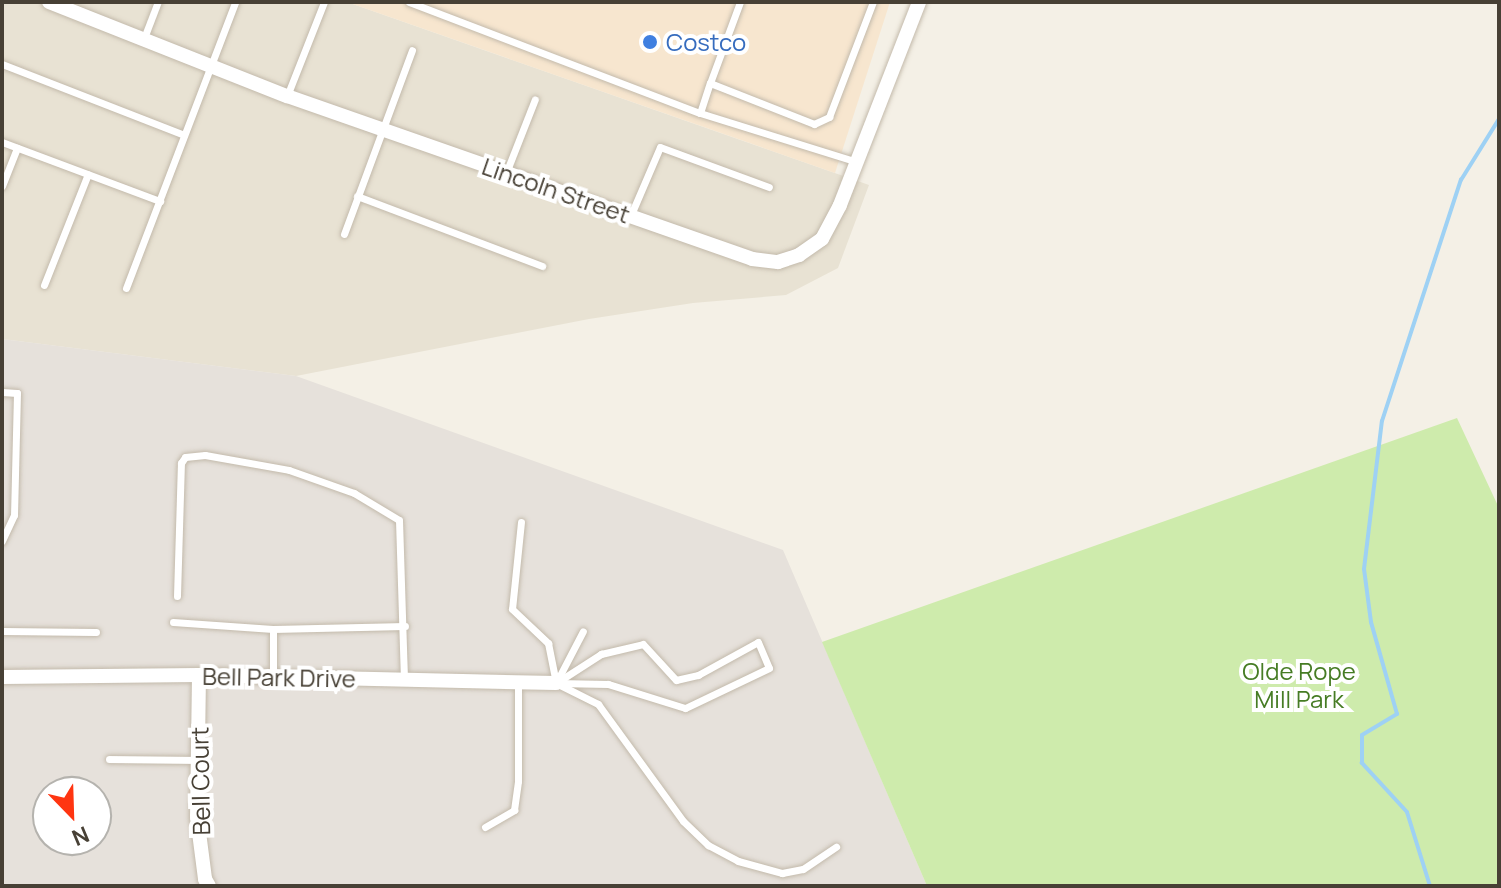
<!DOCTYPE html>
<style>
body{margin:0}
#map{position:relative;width:1501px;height:888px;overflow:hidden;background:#f4f0e6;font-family:Manrope,sans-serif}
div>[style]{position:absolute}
.residential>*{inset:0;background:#e8e2d3}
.commercial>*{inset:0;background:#f7e6cf}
.industrial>*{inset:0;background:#e6e1db}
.green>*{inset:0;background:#ceebac}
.stream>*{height:4px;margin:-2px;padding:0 2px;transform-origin:2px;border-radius:2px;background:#9ed1f4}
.roads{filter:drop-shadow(0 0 2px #c3baab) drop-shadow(0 0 2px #c3baab)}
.service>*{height:7px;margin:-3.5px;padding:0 3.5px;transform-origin:3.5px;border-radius:3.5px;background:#fff}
.minor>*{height:14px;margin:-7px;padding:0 7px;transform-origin:7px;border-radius:7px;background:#fff}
.dots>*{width:22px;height:22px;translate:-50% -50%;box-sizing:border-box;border:4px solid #fff;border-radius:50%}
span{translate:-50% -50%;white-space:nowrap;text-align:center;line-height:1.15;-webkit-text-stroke:8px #fff;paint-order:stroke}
.shop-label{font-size:24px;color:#366cbe}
.left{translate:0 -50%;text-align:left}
.street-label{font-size:24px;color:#474035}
.park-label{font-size:24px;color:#467c24}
.frame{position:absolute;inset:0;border:4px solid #474035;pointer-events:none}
.north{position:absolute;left:32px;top:776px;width:80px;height:80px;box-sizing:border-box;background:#fff;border:2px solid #b5b3ae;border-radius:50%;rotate:157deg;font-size:22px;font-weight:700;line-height:32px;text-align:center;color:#474035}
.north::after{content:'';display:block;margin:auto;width:28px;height:36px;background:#ff3511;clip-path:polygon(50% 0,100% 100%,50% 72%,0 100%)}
</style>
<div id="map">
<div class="residential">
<div style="clip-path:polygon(2px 2px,347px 2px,869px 185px,838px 268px,786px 295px,693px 303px,589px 319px,296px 376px,2px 339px)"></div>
</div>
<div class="commercial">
<div style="clip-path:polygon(347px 2px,890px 2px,835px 173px)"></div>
</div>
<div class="industrial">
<div style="clip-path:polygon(evenodd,2px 339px,296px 376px,783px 550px,927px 886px,2px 886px,2px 339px,48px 792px,96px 792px,96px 840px,48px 840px,48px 792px)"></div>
</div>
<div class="green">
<div style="clip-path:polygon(1457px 418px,1499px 508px,1499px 886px,927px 886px,822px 642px)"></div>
</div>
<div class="stream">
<div style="left:1430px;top:886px;width:77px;rotate:-107.3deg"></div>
<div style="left:1407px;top:812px;width:67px;rotate:-132.6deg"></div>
<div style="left:1362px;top:763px;width:28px;rotate:-90deg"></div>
<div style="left:1362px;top:735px;width:41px;rotate:-31deg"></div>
<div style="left:1397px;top:714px;width:96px;rotate:-105.8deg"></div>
<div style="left:1371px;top:622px;width:53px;rotate:-97.5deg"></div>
<div style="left:1364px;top:569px;width:149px;rotate:-83.1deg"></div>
<div style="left:1382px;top:421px;width:254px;rotate:-71.9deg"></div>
<div style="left:1461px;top:180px;width:72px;rotate:-58.1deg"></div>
</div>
<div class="roads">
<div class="service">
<div style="left:409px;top:2px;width:311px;rotate:20.9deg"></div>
<div style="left:700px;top:113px;width:164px;rotate:17.3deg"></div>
<div style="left:740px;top:2px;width:86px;rotate:110.3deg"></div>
<div style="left:710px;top:83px;width:112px;rotate:21.5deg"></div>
<div style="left:814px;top:124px;width:17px;rotate:-25deg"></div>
<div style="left:829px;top:117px;width:123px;rotate:-69.1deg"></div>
<div style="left:144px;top:38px;width:39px;rotate:-69deg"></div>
<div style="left:2px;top:64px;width:195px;rotate:21.3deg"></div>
<div style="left:287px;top:96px;width:101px;rotate:-68.5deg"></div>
<div style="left:700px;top:113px;width:32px;rotate:-72deg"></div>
<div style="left:2px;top:142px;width:169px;rotate:20.5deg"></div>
<div style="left:506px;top:173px;width:79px;rotate:-68.6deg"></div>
<div style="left:2px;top:186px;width:41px;rotate:-68.5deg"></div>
<div style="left:357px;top:196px;width:198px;rotate:20.7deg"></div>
<div style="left:630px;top:217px;width:76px;rotate:-66.8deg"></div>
<div style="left:660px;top:147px;width:116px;rotate:20.2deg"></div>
<div style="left:344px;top:234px;width:196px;rotate:-69.7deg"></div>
<div style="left:44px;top:285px;width:119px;rotate:-68.4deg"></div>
<div style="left:126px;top:288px;width:306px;rotate:-69.1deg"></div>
<div style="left:2px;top:392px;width:15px;rotate:4deg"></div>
<div style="left:17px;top:393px;width:122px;rotate:91.4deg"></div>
<div style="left:14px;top:515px;width:29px;rotate:115deg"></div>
<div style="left:521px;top:522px;width:87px;rotate:95.9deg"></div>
<div style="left:512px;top:609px;width:50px;rotate:43.4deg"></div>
<div style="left:548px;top:643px;width:41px;rotate:78.7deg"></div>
<div style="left:177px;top:596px;width:133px;rotate:-88.3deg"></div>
<div style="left:181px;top:463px;width:7px;rotate:-56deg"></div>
<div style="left:185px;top:457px;width:20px;rotate:-6deg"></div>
<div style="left:205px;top:455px;width:85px;rotate:10.1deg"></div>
<div style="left:289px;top:470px;width:69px;rotate:19.5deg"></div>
<div style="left:354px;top:493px;width:52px;rotate:31deg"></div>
<div style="left:399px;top:520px;width:160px;rotate:88.2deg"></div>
<div style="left:173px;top:622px;width:100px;rotate:4deg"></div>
<div style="left:2px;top:631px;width:94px;rotate:0.6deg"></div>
<div style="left:758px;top:642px;width:28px;rotate:67deg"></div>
<div style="left:769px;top:668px;width:93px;rotate:154.5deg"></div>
<div style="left:685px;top:708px;width:81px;rotate:-162.7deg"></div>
<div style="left:608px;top:684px;width:52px;rotate:-178.9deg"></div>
<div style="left:556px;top:683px;width:54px;rotate:-32.8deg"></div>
<div style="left:601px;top:654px;width:43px;rotate:-13.4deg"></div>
<div style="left:643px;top:644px;width:49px;rotate:47.5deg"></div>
<div style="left:676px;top:680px;width:23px;rotate:-13deg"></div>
<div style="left:698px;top:675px;width:68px;rotate:-28.8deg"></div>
<div style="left:273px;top:677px;width:48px;rotate:-90deg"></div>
<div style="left:273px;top:629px;width:132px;rotate:-1.3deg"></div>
<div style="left:557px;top:681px;width:56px;rotate:-62.5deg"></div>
<div style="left:558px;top:684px;width:45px;rotate:26.6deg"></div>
<div style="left:598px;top:704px;width:145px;rotate:54deg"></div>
<div style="left:683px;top:821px;width:35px;rotate:44deg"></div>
<div style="left:708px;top:845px;width:34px;rotate:28deg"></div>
<div style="left:738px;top:861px;width:46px;rotate:15.3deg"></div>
<div style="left:782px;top:873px;width:21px;rotate:-11deg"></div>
<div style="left:803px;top:869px;width:40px;rotate:-34deg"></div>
<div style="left:109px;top:759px;width:89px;rotate:0.6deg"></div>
<div style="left:485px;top:827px;width:34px;rotate:-30deg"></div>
<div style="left:514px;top:810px;width:29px;rotate:-82deg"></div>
<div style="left:518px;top:781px;width:99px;rotate:-90deg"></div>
</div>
<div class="minor">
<div style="left:49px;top:2px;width:256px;rotate:21.6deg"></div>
<div style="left:287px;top:96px;width:493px;rotate:19.3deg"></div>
<div style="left:752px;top:259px;width:26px;rotate:7deg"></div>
<div style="left:778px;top:262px;width:22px;rotate:-18deg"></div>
<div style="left:799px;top:255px;width:28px;rotate:-35deg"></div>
<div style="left:822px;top:239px;width:38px;rotate:-62deg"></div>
<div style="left:840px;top:205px;width:218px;rotate:-68.7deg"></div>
<div style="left:199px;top:675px;width:142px;rotate:90.8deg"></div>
<div style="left:197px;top:817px;width:63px;rotate:82.6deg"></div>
<div style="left:205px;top:879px;width:8px;rotate:60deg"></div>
<div style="left:2px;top:677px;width:197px;rotate:-0.6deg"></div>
<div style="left:199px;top:675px;width:357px;rotate:1.3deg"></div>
</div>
</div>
<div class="dots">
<div style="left:650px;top:42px;background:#3f7fe0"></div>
</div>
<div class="shop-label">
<span class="left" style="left:666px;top:42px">Costco</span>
</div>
<div class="street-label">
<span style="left:556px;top:190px;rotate:19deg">Lincoln Street</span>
<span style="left:279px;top:677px;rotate:1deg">Bell Park Drive</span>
<span style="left:200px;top:781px;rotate:-91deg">Bell Court</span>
</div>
<div class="park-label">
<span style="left:1299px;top:685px">Olde Rope<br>Mill Park</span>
</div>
<div class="frame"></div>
<div class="north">N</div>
</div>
